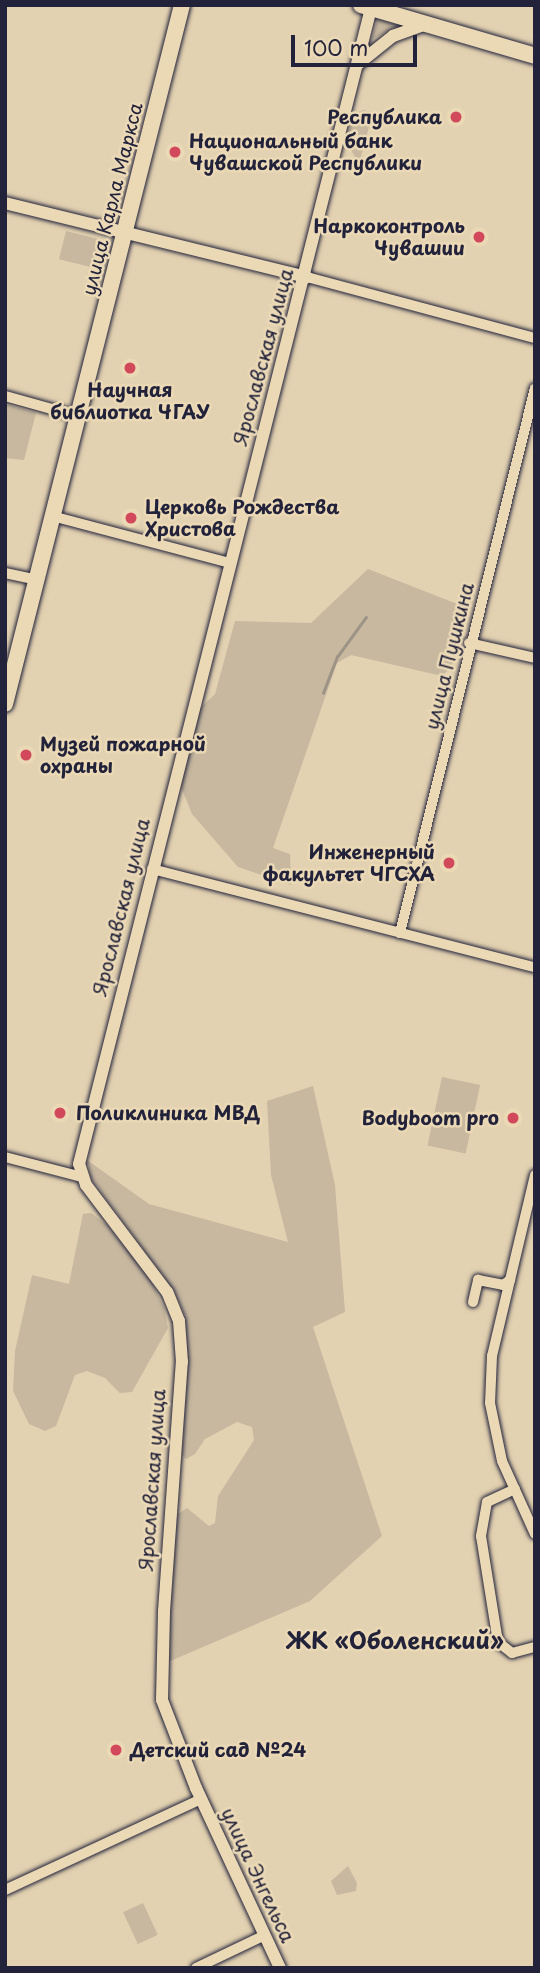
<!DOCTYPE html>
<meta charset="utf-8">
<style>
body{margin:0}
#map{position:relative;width:540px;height:1973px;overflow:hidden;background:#e3d2b1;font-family:"Playpen Sans",sans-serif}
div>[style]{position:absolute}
.green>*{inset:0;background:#c7b89f;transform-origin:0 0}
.stream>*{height:2.5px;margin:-1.25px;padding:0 1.25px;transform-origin:1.25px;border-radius:1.25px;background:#9e9387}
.roads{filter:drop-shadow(0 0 2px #22223b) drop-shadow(0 0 2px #22223b)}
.minor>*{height:10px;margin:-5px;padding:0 5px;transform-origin:5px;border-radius:5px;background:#ebd9b6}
.tertiary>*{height:12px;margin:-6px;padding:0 6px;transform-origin:6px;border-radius:6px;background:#ebd9b6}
.primary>*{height:16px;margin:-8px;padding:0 8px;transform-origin:8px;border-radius:8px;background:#ebd9b6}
.dots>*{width:19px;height:19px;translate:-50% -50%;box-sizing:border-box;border:4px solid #ebd9b6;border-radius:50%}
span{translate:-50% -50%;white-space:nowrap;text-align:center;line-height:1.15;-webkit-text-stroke:5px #ebd9b6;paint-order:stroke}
.poi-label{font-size:19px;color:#22223b;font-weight:700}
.right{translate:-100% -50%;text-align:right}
.left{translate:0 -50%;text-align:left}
.street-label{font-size:19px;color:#22223b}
.quarter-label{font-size:23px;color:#22223b;font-weight:700}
.frame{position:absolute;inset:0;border:7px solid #22223b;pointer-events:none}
.scale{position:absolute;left:291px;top:35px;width:126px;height:32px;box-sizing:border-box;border:4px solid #22223b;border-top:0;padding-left:9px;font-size:21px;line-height:24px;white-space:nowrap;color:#22223b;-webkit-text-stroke:5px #ebd9b6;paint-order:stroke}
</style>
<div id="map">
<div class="green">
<div style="clip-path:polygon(378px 17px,400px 24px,400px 25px,372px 39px)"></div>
<div style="clip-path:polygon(363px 110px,373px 112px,359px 164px,345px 139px,356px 114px)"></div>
<div style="left:66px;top:231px;width:41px;height:29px;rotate:14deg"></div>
<div style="clip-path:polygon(5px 404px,36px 413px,24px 460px,5px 458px)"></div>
<div style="clip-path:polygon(368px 569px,470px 609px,451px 667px,442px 676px,351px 655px,337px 663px,273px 848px,290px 854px,291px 885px,238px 867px,192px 814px,179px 782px,197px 711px,215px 694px,235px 621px,311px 623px)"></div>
<div style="left:442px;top:1077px;width:39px;height:70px;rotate:12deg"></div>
<div style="clip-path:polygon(313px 1086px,335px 1185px,345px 1312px,313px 1327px,382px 1536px,310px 1601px,168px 1662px,175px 1516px,187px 1508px,209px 1526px,215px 1523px,218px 1496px,254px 1440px,252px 1427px,237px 1422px,205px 1439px,195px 1454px,186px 1459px,180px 1453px,185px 1315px,175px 1292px,91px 1178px,87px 1160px,149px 1204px,288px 1242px,271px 1175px,267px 1101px)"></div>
<div style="clip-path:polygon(91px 1213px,107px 1225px,148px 1274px,164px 1308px,168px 1328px,132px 1392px,120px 1393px,105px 1378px,87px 1371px,75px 1375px,56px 1426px,45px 1431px,29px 1424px,13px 1391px,15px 1351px,32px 1275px,69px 1284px,83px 1214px)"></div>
<div style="clip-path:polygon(348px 1866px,357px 1883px,356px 1891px,337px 1895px,331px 1881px)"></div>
<div style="left:143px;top:1903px;width:35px;height:22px;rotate:65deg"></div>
</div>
<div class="stream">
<div style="left:323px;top:693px;width:39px;rotate:-69deg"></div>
<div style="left:337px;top:657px;width:49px;rotate:-54.1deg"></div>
</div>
<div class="roads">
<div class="minor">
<div style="left:307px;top:277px;width:236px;rotate:15deg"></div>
<div style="left:5px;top:396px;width:71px;rotate:15.6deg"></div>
<div style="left:52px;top:516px;width:184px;rotate:14.8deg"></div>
<div style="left:5px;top:573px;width:24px;rotate:12deg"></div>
<div style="left:469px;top:643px;width:68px;rotate:12.8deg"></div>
<div style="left:152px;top:869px;width:395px;rotate:14.4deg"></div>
<div style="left:400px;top:933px;width:561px;rotate:-76.09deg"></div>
<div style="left:5px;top:1157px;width:80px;rotate:14.6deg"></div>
<div style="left:510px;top:1280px;width:78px;rotate:103.3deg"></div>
<div style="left:492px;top:1356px;width:47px;rotate:92.4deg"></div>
<div style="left:490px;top:1403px;width:59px;rotate:78.3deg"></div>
<div style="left:502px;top:1461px;width:80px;rotate:65.7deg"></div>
<div style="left:473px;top:1302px;width:23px;rotate:-77deg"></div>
<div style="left:478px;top:1280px;width:25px;rotate:11deg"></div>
<div style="left:503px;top:1285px;width:9px;rotate:-36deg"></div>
<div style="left:510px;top:1280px;width:108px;rotate:-76.6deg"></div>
<div style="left:515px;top:1489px;width:31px;rotate:155deg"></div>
<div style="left:487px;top:1502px;width:35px;rotate:100deg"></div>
<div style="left:481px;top:1536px;width:107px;rotate:80.9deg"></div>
<div style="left:498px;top:1642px;width:18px;rotate:38deg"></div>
<div style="left:512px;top:1653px;width:24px;rotate:-15deg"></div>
<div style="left:5px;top:1890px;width:216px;rotate:-24.9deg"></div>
<div style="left:196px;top:1968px;width:76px;rotate:-25.6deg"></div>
</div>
<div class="tertiary">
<div style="left:358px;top:64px;width:45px;rotate:-38.7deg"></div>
<div style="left:393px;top:36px;width:35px;rotate:-20deg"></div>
<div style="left:5px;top:203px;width:311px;rotate:13.8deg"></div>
<div style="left:280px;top:1968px;width:199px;rotate:-115deg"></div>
<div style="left:196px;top:1788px;width:94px;rotate:-111.1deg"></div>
<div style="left:162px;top:1700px;width:89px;rotate:-88.7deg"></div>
<div style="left:164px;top:1611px;width:250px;rotate:-85.9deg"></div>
<div style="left:182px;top:1362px;width:41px;rotate:-94.2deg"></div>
<div style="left:179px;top:1321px;width:31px;rotate:-112deg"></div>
<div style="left:167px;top:1292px;width:134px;rotate:-127.1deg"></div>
<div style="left:86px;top:1185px;width:22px;rotate:-108deg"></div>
<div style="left:79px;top:1164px;width:1192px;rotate:-75.82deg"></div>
</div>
<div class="primary">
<div style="left:361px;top:5px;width:181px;rotate:16.3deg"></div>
<div style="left:5px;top:704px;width:721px;rotate:-75.79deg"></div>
</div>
</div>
<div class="dots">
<div style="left:456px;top:117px;background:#d1495b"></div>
<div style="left:175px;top:152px;background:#d1495b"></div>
<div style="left:479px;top:237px;background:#d1495b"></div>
<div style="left:130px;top:368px;background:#d1495b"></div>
<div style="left:131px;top:518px;background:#d1495b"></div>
<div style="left:26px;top:755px;background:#d1495b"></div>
<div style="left:449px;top:863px;background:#d1495b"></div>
<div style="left:60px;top:1113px;background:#d1495b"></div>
<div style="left:513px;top:1118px;background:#d1495b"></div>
<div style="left:116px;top:1750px;background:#d1495b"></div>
</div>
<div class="poi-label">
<span class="right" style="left:442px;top:117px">Республика</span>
<span class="left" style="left:189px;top:152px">Национальный банк<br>Чувашской Республики</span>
<span class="right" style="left:465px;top:237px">Наркоконтроль<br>Чувашии</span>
<span style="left:130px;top:401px">Научная<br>библиотка ЧГАУ</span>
<span class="left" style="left:145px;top:518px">Церковь Рождества<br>Христова</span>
<span class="left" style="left:40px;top:755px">Музей пожарной<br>охраны</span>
<span class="right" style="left:435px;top:863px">Инженерный<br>факультет ЧГСХА</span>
<span class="left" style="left:76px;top:1113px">Поликлиника МВД</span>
<span class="right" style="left:499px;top:1118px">Bodyboom pro</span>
<span class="left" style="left:130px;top:1750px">Детский сад №24</span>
</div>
<div class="street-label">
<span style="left:112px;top:199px;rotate:-76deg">улица Карла Маркса</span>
<span style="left:263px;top:357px;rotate:-75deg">Ярославская улица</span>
<span style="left:449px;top:656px;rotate:-76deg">улица Пушкина</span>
<span style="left:121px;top:907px;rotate:-76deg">Ярославская улица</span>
<span style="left:152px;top:1480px;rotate:-86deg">Ярославская улица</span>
<span style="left:258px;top:1875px;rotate:65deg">улица Энгельса</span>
</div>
<div class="quarter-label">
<span style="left:395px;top:1640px">ЖК «Оболенский»</span>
</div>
<div class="frame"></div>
<div class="scale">100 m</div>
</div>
